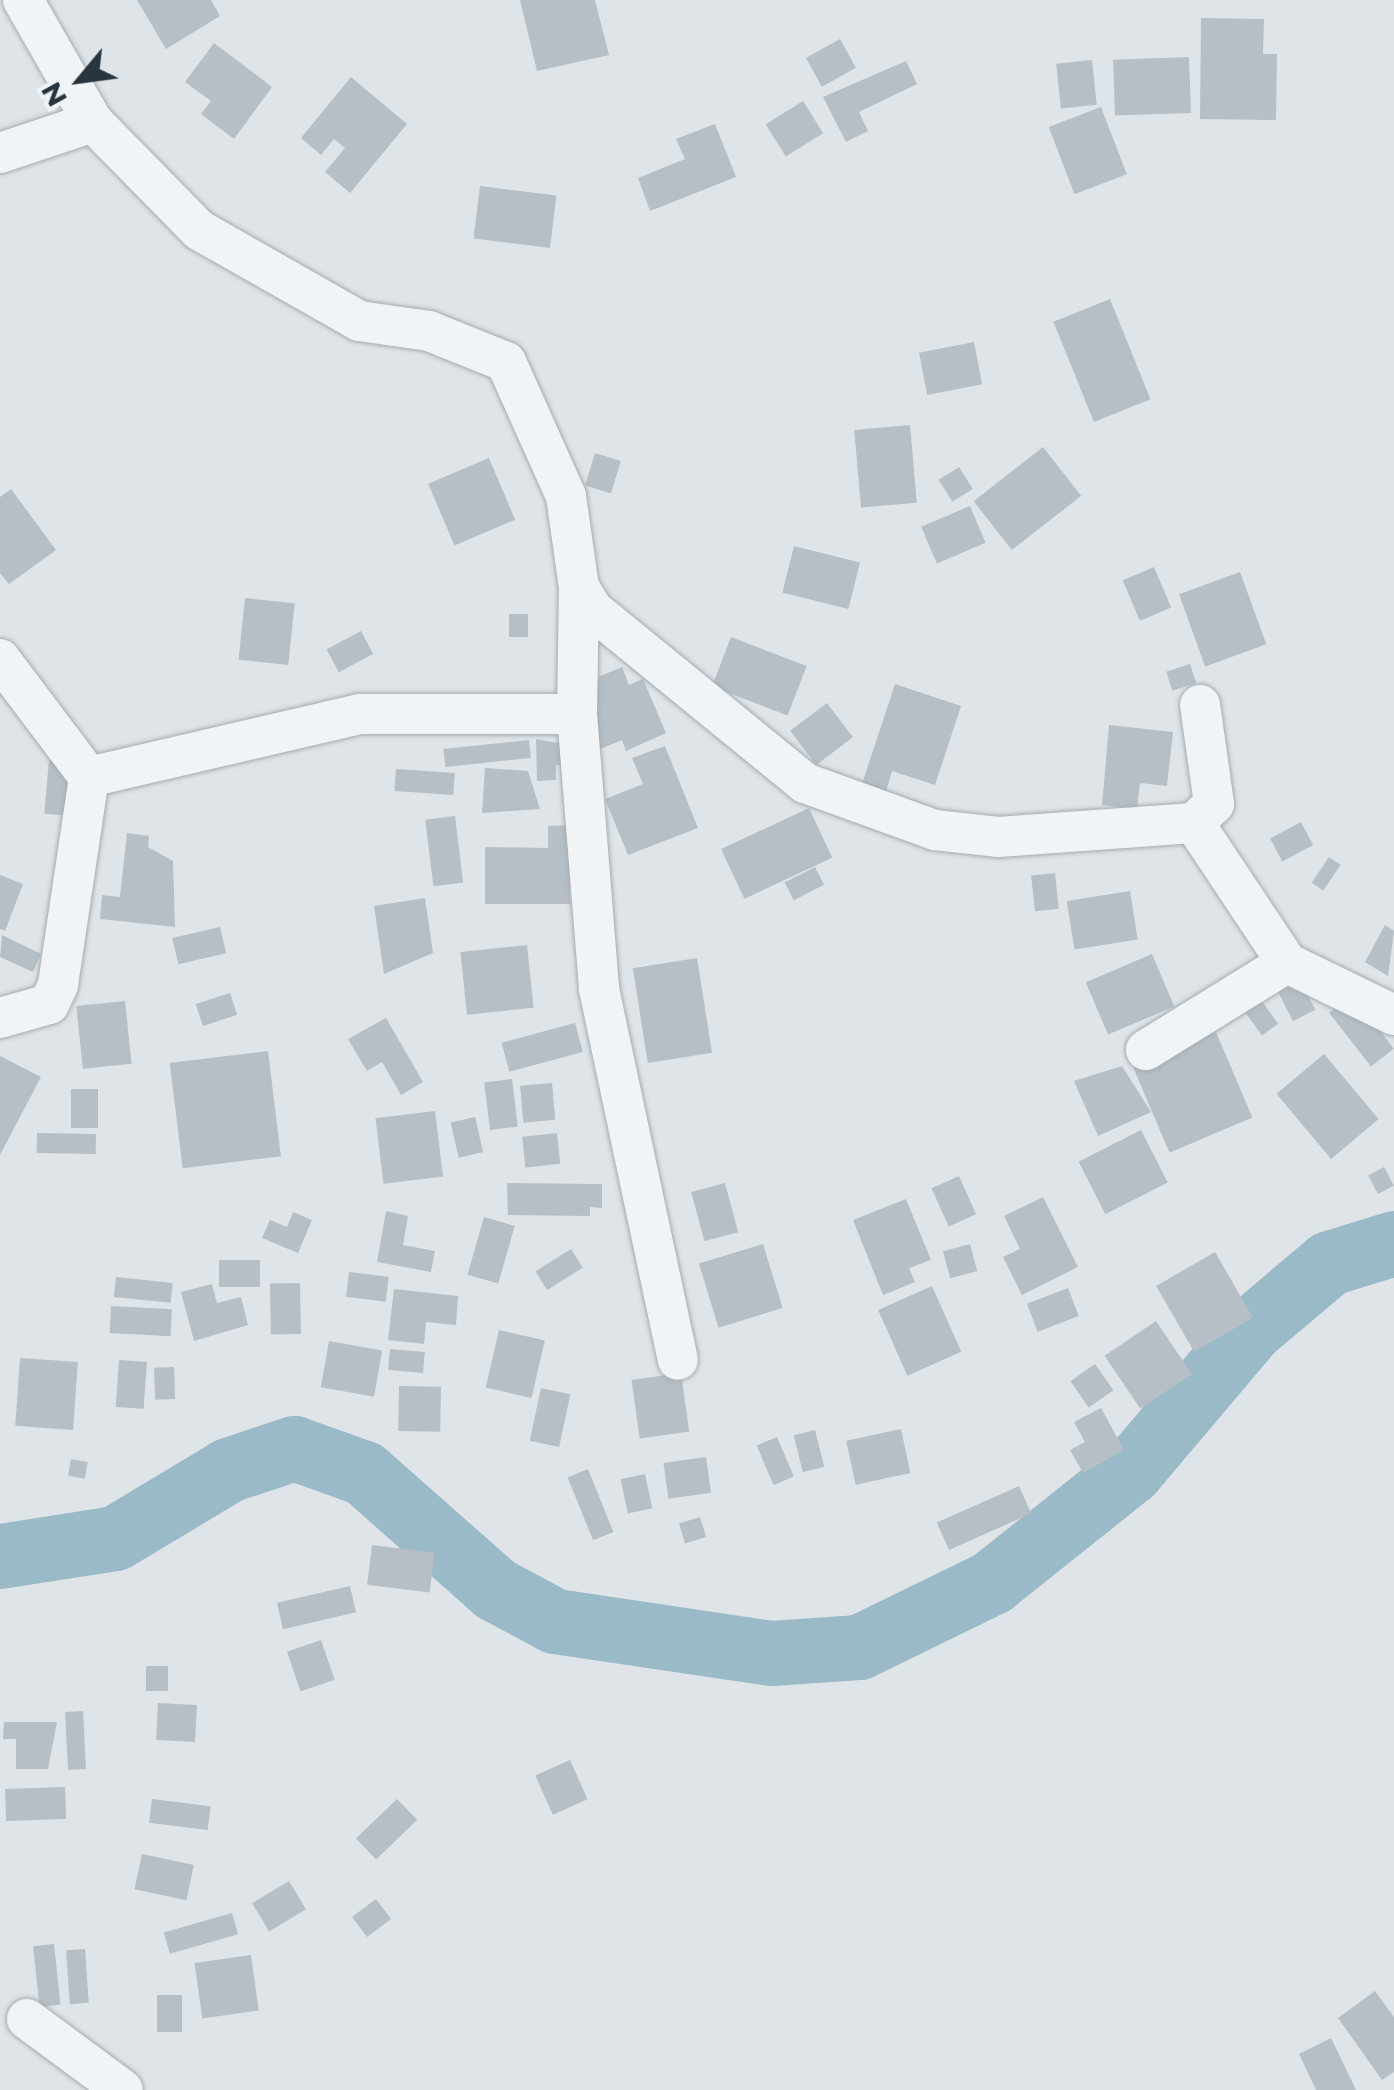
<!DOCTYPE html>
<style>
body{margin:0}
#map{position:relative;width:1394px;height:2090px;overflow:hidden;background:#dfe4e8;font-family:Montserrat,sans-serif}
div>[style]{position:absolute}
.river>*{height:65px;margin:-32.5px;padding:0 32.5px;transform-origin:32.5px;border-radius:32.5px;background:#9abac8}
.building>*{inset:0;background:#b6bfc5;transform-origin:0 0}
.roads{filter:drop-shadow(0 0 2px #a4acb2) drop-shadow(0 0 2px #a4acb2)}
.street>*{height:40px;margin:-20px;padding:0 20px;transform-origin:20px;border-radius:20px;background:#f1f4f6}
span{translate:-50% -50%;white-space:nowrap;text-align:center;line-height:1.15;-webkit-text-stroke:10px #eef3f6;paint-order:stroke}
.north{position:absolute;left:30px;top:30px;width:100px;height:100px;-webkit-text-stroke:8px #eef3f6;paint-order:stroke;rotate:241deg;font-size:28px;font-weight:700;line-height:40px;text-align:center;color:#28353f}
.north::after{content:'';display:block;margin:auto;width:35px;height:45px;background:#28353f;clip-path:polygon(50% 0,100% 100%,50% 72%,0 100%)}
</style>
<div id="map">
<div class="river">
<div style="left:0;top:1556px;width:116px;rotate:-8.9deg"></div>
<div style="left:115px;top:1538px;width:132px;rotate:-31deg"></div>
<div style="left:228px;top:1470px;width:70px;rotate:-18.4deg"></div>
<div style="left:294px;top:1448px;width:74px;rotate:19.7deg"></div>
<div style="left:364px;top:1473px;width:175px;rotate:41.5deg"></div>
<div style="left:495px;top:1589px;width:68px;rotate:28.1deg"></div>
<div style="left:555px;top:1621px;width:218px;rotate:8.4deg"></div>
<div style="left:771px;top:1653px;width:88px;rotate:-3.9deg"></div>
<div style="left:859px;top:1647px;width:148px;rotate:-26deg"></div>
<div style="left:992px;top:1582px;width:176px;rotate:-38.6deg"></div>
<div style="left:1130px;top:1472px;width:187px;rotate:-49.8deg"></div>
<div style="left:1251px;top:1329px;width:102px;rotate:-40.2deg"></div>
<div style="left:1329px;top:1263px;width:68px;rotate:-17.1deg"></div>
</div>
<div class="building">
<div style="clip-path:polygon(137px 0,211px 0,220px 16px,166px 49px)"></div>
<div style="clip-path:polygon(520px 0,595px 0,609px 55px,537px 71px)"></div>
<div style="clip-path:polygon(1201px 18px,1264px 19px,1263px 54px,1277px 54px,1276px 120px,1200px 119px)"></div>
<div style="left:840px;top:39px;width:33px;height:39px;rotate:61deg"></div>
<div style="clip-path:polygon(214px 43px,272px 87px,234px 139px,201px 114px,211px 101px,185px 82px)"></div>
<div style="left:1189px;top:57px;width:56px;height:76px;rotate:88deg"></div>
<div style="left:1092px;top:60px;width:45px;height:36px;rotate:84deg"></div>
<div style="clip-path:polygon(906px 61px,917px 84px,859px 112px,868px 131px,846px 142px,823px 97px)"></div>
<div style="clip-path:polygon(351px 77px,407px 124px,350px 193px,325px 172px,345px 148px,334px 139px,321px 155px,301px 138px)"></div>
<div style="left:803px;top:101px;width:38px;height:44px;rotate:58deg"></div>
<div style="left:1101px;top:107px;width:72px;height:56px;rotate:69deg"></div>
<div style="clip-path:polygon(715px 124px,736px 177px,650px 211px,638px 178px,685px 159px,676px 139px)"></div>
<div style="left:480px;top:186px;width:77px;height:53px;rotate:7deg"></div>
<div style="left:1110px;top:299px;width:108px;height:61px;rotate:68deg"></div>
<div style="left:974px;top:342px;width:43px;height:56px;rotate:79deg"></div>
<div style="left:910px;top:425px;width:78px;height:56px;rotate:85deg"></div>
<div style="left:1043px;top:447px;width:62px;height:88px;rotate:52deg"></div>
<div style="left:595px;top:453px;width:27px;height:34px;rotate:17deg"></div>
<div style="left:489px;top:458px;width:67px;height:66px;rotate:67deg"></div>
<div style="left:959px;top:467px;width:26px;height:24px;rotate:58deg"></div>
<div style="clip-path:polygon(11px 489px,56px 550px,9px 584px,0 573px,0 497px)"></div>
<div style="left:970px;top:506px;width:40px;height:53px;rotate:67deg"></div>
<div style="left:794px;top:546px;width:68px;height:48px;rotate:14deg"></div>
<div style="left:1154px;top:567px;width:44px;height:34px;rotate:67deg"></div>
<div style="left:1240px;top:572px;width:77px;height:65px;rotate:70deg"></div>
<div style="left:245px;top:598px;width:50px;height:62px;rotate:6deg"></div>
<div style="left:509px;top:614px;width:19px;height:23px"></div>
<div style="left:361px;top:631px;width:26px;height:39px;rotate:62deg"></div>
<div style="left:731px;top:637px;width:81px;height:53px;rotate:21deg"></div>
<div style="left:1190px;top:664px;width:20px;height:25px;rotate:72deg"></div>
<div style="clip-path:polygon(622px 667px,629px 685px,643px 679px,666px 733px,626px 751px,622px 740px,600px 749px,580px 701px,591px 680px)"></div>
<div style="clip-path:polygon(895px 684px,961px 706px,935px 785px,892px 771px,885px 795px,861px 787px)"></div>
<div style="left:827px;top:703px;width:43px;height:46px;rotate:53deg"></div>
<div style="clip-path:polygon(1109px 725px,1173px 732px,1167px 786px,1140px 783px,1137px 809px,1102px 805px)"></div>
<div style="clip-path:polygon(536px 739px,569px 745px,570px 765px,556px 765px,556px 780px,537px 781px)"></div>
<div style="left:529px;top:740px;width:18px;height:86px;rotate:84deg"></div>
<div style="clip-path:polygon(665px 746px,698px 828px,628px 855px,605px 799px,643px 784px,632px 758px)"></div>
<div style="left:49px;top:760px;width:21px;height:54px;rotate:5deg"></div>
<div style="clip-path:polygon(485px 768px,528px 771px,540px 809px,482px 813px)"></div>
<div style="left:396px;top:769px;width:59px;height:22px;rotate:4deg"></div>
<div style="left:809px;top:808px;width:55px;height:97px;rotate:65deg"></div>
<div style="left:455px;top:816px;width:67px;height:30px;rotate:83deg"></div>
<div style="left:1301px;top:822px;width:26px;height:35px;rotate:62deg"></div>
<div style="clip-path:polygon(569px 825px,570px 904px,485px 904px,485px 847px,548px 848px,548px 826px)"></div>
<div style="clip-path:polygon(127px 833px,149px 836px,148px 847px,173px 861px,175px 927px,100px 919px,102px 895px,120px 897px)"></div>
<div style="left:1329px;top:857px;width:14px;height:31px;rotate:34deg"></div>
<div style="left:815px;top:867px;width:20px;height:34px;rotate:63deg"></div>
<div style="left:1055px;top:873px;width:36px;height:24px;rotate:84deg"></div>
<div style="clip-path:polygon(0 875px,23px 884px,5px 931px,0 929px)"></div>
<div style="left:1130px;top:891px;width:49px;height:64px;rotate:81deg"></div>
<div style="clip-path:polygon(425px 898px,433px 953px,384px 974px,374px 906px)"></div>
<div style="clip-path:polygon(1385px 925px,1394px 931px,1388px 976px,1365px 962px)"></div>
<div style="left:220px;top:927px;width:27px;height:49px;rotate:77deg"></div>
<div style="clip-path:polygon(2px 935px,41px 954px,33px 972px,0 957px)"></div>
<div style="left:527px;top:945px;width:63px;height:67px;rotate:84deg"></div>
<div style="left:1152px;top:954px;width:57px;height:72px;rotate:67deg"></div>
<div style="left:697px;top:958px;width:96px;height:65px;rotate:81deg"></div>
<div style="left:1298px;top:976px;width:38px;height:25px;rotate:63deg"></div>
<div style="left:1253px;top:989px;width:43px;height:20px;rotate:54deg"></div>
<div style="left:230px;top:993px;width:23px;height:36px;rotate:72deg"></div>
<div style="left:1352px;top:995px;width:68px;height:29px;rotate:52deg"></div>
<div style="left:125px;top:1001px;width:63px;height:49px;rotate:84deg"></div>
<div style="clip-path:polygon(386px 1018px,423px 1082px,401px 1095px,382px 1062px,367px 1071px,348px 1039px)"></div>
<div style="left:575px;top:1023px;width:30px;height:76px;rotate:75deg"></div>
<div style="left:1216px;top:1032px;width:93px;height:90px;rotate:67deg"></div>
<div style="left:268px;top:1051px;width:106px;height:99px;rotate:83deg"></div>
<div style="left:1324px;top:1054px;width:85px;height:62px;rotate:50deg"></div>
<div style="clip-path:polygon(0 1056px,41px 1077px,0 1155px)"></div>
<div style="clip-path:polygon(1122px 1066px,1151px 1112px,1098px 1136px,1074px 1081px)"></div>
<div style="left:512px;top:1079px;width:48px;height:28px;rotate:83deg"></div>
<div style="left:552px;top:1083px;width:37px;height:32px;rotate:85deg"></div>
<div style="left:71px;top:1089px;width:27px;height:39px"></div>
<div style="left:435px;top:1111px;width:66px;height:60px;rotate:83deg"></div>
<div style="left:475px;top:1117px;width:36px;height:25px;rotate:77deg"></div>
<div style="left:1141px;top:1130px;width:59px;height:70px;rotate:63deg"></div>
<div style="left:37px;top:1133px;width:59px;height:20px;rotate:1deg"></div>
<div style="left:557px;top:1133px;width:31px;height:35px;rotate:84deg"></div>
<div style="left:1384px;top:1167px;width:21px;height:18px;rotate:62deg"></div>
<div style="left:959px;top:1176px;width:42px;height:30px;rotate:66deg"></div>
<div style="clip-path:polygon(507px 1183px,602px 1184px,602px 1208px,590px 1207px,590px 1216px,508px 1215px)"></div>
<div style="left:725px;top:1183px;width:51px;height:35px;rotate:75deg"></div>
<div style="clip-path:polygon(1043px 1197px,1078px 1267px,1022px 1295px,1003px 1257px,1020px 1249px,1004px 1216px)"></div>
<div style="clip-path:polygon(906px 1199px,931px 1260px,909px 1268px,915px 1282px,883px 1295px,853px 1220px)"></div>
<div style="clip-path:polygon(386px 1211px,408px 1216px,403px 1245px,435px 1251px,431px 1272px,377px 1262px)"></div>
<div style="clip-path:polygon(293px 1212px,312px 1220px,298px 1253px,262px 1238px,270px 1220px,287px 1227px)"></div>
<div style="left:484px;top:1217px;width:32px;height:60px;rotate:16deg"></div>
<div style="left:763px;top:1244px;width:67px;height:67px;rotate:73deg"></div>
<div style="left:970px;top:1244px;width:28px;height:28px;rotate:75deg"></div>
<div style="left:571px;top:1249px;width:22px;height:42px;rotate:58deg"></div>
<div style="left:1215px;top:1252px;width:76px;height:68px;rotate:60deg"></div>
<div style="left:219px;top:1260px;width:41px;height:27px"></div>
<div style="left:349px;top:1272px;width:40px;height:25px;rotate:7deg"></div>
<div style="left:116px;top:1277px;width:57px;height:20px;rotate:6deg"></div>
<div style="left:300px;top:1283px;width:51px;height:30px;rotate:89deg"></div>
<div style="clip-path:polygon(212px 1284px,217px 1303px,241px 1297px,248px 1325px,194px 1341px,181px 1292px)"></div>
<div style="left:932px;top:1286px;width:72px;height:59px;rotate:66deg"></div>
<div style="left:1068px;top:1288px;width:30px;height:44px;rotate:69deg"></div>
<div style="clip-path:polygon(394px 1289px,458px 1296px,456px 1325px,426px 1322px,424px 1344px,388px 1340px)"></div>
<div style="left:111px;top:1306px;width:61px;height:27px;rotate:3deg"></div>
<div style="left:1156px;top:1321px;width:64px;height:62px;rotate:56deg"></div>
<div style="left:499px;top:1330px;width:47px;height:59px;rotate:13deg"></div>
<div style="left:329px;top:1341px;width:54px;height:47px;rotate:10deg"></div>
<div style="left:390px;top:1349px;width:35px;height:21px;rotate:5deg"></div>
<div style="left:20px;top:1358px;width:58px;height:68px;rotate:4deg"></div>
<div style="left:119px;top:1360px;width:28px;height:47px;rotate:4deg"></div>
<div style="left:1095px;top:1364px;width:32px;height:30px;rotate:55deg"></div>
<div style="left:174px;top:1367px;width:32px;height:20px;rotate:88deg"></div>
<div style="left:681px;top:1373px;width:59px;height:50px;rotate:82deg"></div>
<div style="left:399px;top:1386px;width:42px;height:45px;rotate:1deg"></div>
<div style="left:541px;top:1388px;width:30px;height:54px;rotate:12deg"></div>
<div style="clip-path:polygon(1101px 1408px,1124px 1450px,1083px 1473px,1070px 1450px,1085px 1442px,1074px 1422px)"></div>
<div style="left:901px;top:1429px;width:45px;height:56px;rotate:78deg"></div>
<div style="left:815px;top:1430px;width:38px;height:22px;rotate:76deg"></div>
<div style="left:777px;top:1437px;width:43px;height:22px;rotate:67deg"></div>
<div style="left:706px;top:1457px;width:36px;height:43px;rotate:82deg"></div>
<div style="left:71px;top:1459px;width:17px;height:17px;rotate:10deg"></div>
<div style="left:588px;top:1469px;width:68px;height:22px;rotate:68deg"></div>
<div style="left:645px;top:1474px;width:35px;height:25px;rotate:78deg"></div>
<div style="left:1019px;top:1486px;width:30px;height:90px;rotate:66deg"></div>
<div style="left:700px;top:1517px;width:21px;height:22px;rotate:73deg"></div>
<div style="left:372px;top:1545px;width:63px;height:40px;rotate:7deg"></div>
<div style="left:350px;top:1586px;width:27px;height:75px;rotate:77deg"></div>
<div style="left:321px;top:1640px;width:42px;height:36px;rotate:71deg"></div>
<div style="left:146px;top:1666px;width:22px;height:25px"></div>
<div style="left:158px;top:1703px;width:39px;height:37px;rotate:3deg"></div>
<div style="left:83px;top:1711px;width:58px;height:18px;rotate:87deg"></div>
<div style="clip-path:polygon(4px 1722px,57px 1722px,48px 1769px,16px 1769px,16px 1739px,3px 1739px)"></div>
<div style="left:570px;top:1760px;width:43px;height:38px;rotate:66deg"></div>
<div style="left:65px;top:1787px;width:32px;height:60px;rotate:88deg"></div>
<div style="left:152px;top:1799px;width:59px;height:24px;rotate:7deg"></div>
<div style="left:397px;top:1799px;width:29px;height:57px;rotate:46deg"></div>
<div style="left:142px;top:1854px;width:53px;height:36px;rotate:12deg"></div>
<div style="left:289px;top:1881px;width:33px;height:43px;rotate:59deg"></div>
<div style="left:376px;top:1899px;width:25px;height:30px;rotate:53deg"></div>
<div style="left:232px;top:1913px;width:22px;height:71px;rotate:74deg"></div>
<div style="left:54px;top:1944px;width:61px;height:21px;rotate:84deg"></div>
<div style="left:85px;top:1949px;width:54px;height:19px;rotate:86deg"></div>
<div style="left:251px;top:1955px;width:56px;height:57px;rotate:82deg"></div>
<div style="clip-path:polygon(1375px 1991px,1394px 2017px,1394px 2072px,1382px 2080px,1338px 2018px)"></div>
<div style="left:157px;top:1995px;width:25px;height:37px"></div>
<div style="clip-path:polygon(1331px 2038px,1356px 2090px,1316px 2090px,1299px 2054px)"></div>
</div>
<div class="roads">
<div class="street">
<div style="left:23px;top:0;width:141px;rotate:60.2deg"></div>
<div style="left:93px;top:122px;width:151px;rotate:45.5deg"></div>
<div style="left:199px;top:230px;width:184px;rotate:29.6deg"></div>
<div style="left:359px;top:321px;width:71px;rotate:8.1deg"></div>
<div style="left:429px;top:331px;width:83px;rotate:21.9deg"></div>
<div style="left:506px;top:362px;width:147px;rotate:65.9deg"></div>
<div style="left:566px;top:496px;width:92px;rotate:81.9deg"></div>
<div style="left:579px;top:587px;width:27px;rotate:59deg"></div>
<div style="left:593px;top:610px;width:274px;rotate:39.2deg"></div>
<div style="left:805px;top:783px;width:138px;rotate:19.9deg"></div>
<div style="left:935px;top:830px;width:63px;rotate:6.3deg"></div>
<div style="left:998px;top:837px;width:196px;rotate:-4.1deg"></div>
<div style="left:1194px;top:823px;width:28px;rotate:-44deg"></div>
<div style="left:1214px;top:804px;width:100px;rotate:-98deg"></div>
<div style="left:0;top:153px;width:98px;rotate:-18.4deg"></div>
<div style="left:579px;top:587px;width:127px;rotate:90.9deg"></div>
<div style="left:577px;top:714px;width:276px;rotate:85.4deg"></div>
<div style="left:599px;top:989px;width:379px;rotate:78deg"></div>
<div style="left:0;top:659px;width:148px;rotate:53deg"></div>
<div style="left:89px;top:777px;width:210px;rotate:98.5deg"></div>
<div style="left:58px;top:985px;width:21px;rotate:115deg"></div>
<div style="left:49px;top:1004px;width:51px;rotate:164.1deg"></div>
<div style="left:89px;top:777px;width:278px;rotate:-13.1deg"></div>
<div style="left:360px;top:714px;width:217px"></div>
<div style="left:1194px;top:823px;width:168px;rotate:56.4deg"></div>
<div style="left:1287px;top:963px;width:119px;rotate:25.9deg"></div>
<div style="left:1146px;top:1050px;width:166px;rotate:-31.7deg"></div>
<div style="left:27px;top:2019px;width:119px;rotate:36.5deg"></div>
</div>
</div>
<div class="north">N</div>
</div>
